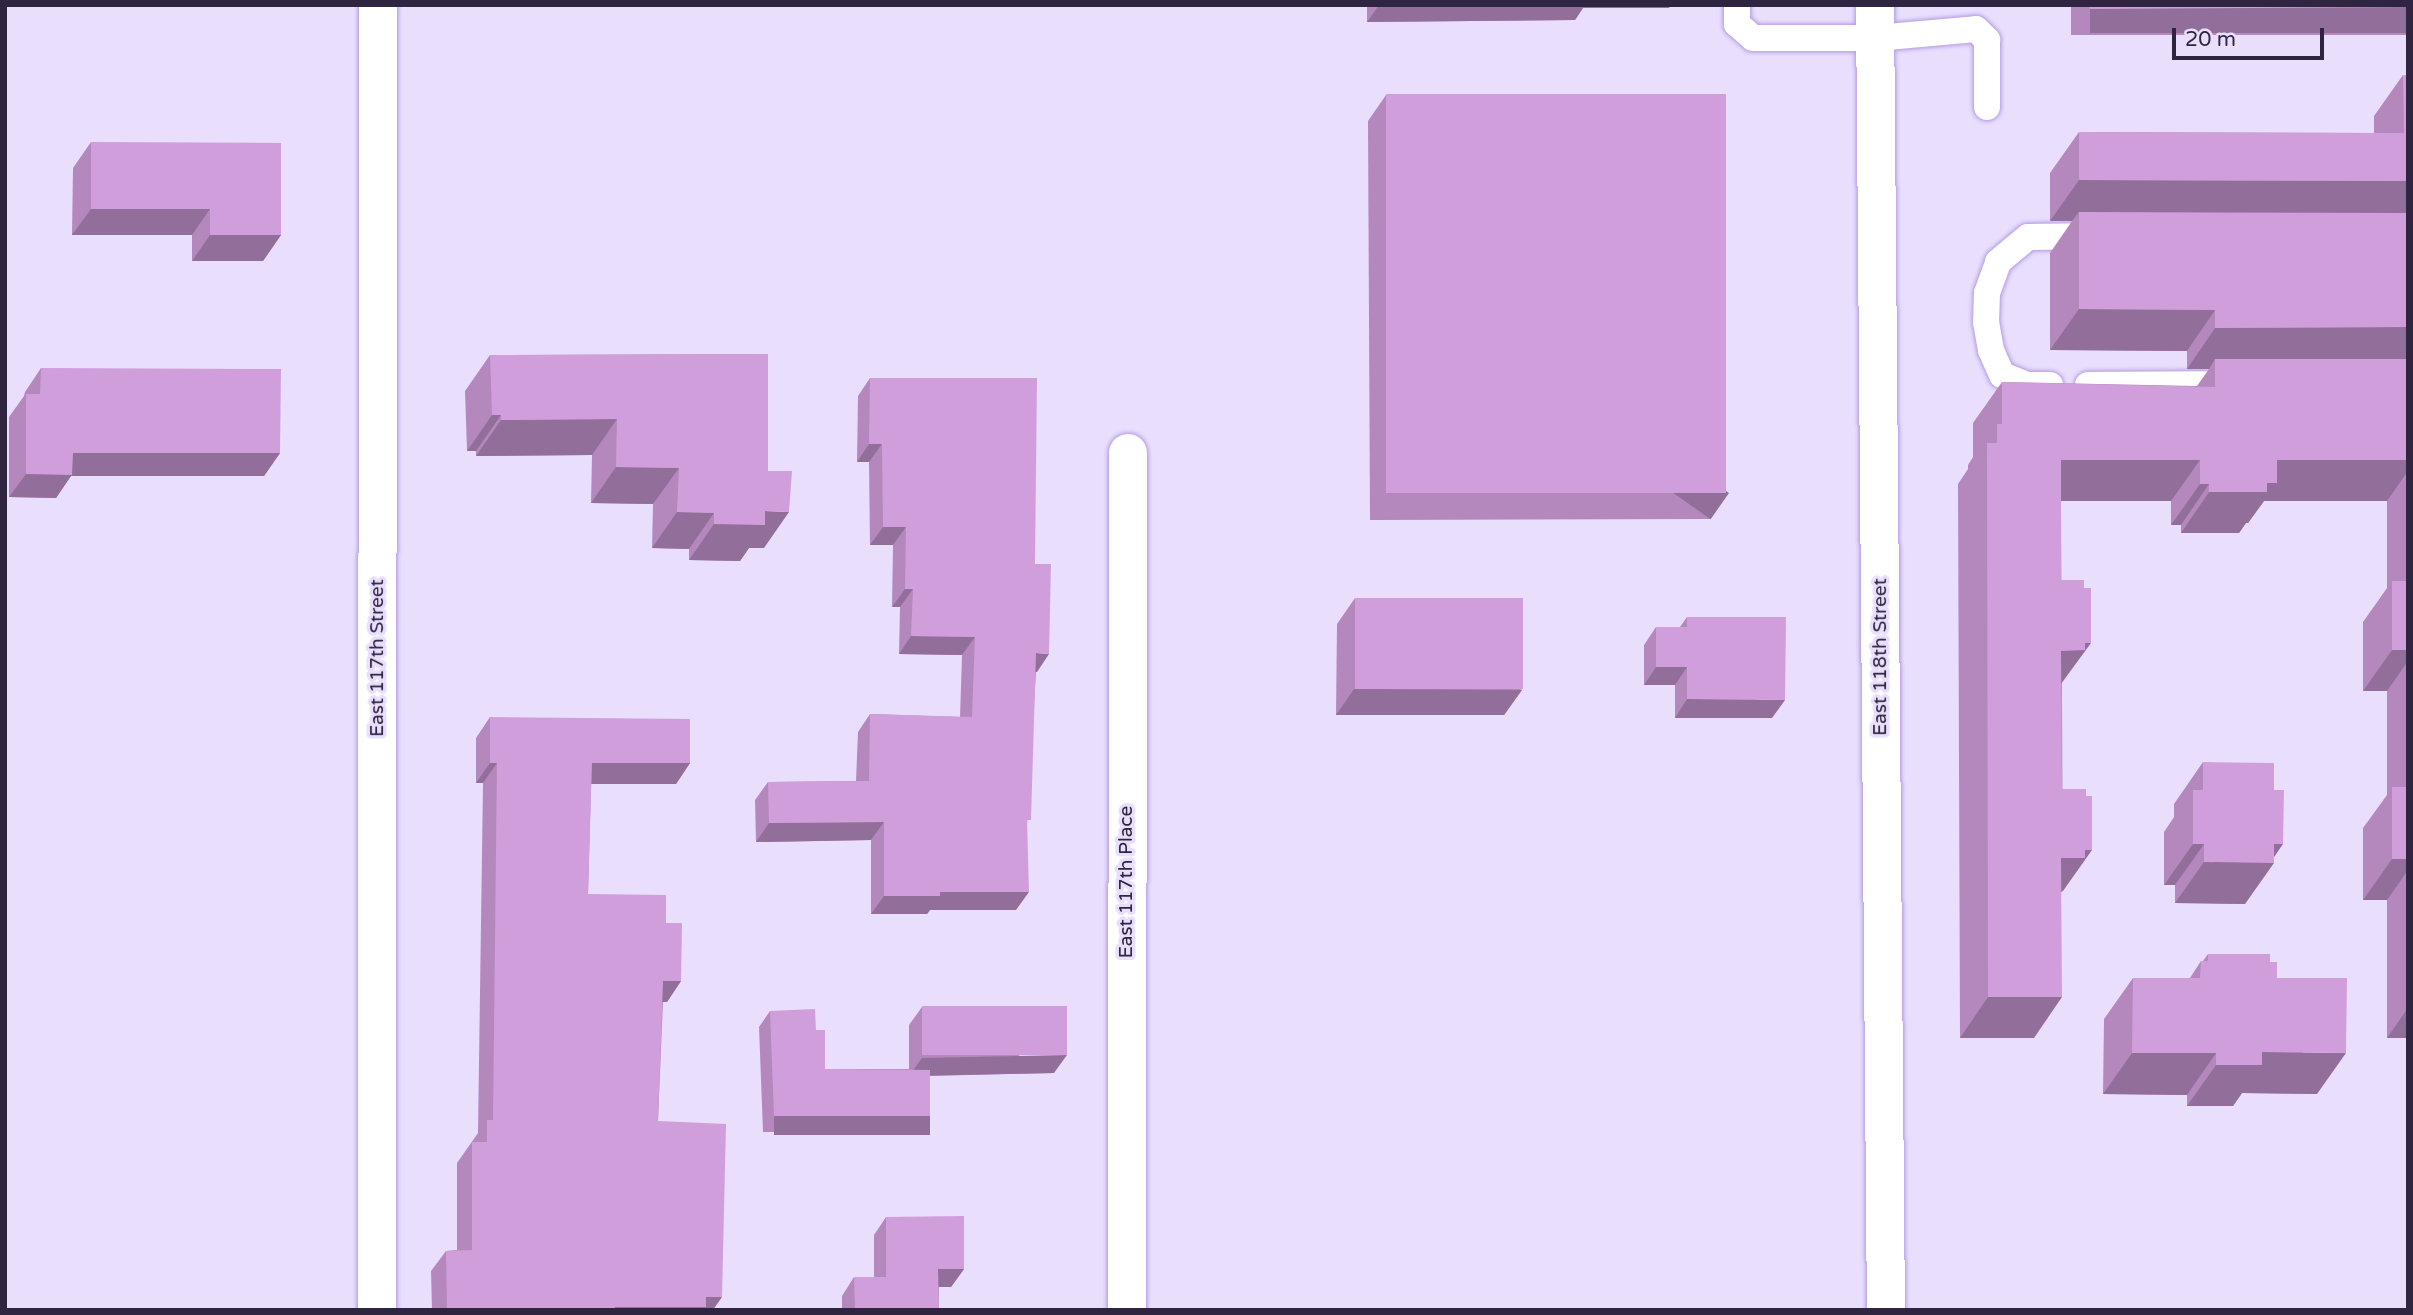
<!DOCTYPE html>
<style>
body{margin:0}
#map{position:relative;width:2413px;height:1315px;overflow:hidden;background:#e9dffd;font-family:"Varela Round",sans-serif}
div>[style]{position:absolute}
.roads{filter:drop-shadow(0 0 2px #b59ce2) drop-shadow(0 0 2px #b59ce2)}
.service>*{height:26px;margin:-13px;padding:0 13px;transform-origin:13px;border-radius:13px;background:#fff}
.minor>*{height:38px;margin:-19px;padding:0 19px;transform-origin:19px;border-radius:19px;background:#fff}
.wall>*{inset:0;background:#b488bd;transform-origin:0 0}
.shaded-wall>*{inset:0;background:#926f9a;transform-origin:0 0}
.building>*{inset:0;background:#d19edc;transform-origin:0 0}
span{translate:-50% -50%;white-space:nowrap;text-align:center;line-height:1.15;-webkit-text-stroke:7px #e9dffd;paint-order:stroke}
.street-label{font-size:19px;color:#2f2541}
.frame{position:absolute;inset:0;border:7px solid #2f2541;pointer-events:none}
.scale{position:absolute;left:2172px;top:28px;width:152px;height:32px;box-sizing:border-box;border:4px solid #2f2541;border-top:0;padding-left:9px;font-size:21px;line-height:24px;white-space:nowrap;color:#2f2541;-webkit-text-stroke:5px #e9dffd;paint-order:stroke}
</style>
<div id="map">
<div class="roads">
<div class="service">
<div style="left:1737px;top:5px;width:19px;rotate:90deg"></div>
<div style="left:1737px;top:24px;width:21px;rotate:41deg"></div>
<div style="left:1753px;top:38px;width:123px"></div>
<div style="left:1876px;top:38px;width:100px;rotate:-5.1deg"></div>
<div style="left:1976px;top:29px;width:16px;rotate:45deg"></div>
<div style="left:1987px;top:40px;width:67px;rotate:90deg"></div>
<div style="left:2050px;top:385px;width:23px;rotate:180deg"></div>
<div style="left:2027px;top:385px;width:27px;rotate:-158deg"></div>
<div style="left:2002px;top:375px;width:27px;rotate:-114deg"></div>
<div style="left:1991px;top:350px;width:28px;rotate:-100deg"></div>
<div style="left:1986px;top:322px;width:29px;rotate:-88deg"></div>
<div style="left:1987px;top:293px;width:33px;rotate:-70deg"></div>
<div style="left:1998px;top:262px;width:39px;rotate:-40deg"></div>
<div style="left:2028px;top:237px;width:70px;rotate:-0.8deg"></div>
<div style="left:2088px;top:385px;width:144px;rotate:-0.4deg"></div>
</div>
<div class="minor">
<div style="left:1875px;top:5px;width:1305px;rotate:89.52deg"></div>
<div style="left:377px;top:1310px;width:1305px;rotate:-89.96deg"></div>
<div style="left:1127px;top:1310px;width:857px;rotate:-89.93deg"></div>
</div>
</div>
<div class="wall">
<div style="clip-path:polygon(1367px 5px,1670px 5px,1669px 8px,1583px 8px,1575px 20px,1367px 22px)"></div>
<div style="left:2071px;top:5px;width:337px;height:30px"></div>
<div style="clip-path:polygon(2403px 75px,2408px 75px,2408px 1038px,2387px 1038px,2387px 900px,2363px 900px,2363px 828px,2387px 795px,2387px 691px,2363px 691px,2363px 622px,2387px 588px,2387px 501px,2264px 501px,2248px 523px,2246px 523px,2239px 533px,2181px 533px,2181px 525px,2171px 525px,2171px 501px,2061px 501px,2063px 891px,2061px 892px,2034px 1038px,1960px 1038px,1958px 484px,1968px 469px,1968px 465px,1973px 457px,1973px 423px,2002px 382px,2197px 386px,2209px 369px,2187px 369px,2187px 351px,2050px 350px,2050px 253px,2072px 221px,2050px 221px,2050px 173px,2079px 132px,2374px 133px,2374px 116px)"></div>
<div style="clip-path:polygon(1386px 95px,1711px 519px,1370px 520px,1368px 121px)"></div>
<div style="clip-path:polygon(91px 142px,281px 235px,263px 261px,192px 261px,192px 235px,72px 235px,73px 168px)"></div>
<div style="clip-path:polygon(768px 354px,764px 548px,749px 548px,740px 561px,689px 560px,689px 549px,652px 548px,653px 504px,591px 503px,592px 455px,476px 456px,476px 451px,467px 451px,465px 391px,490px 355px)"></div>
<div style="clip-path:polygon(41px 368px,280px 453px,264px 476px,71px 476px,56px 498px,9px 497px,9px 417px,24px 396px,25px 392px)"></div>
<div style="clip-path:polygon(870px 378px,1035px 564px,1037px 672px,1036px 672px,1027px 825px,1016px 910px,930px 910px,927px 914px,871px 914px,871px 840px,756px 842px,755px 800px,768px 782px,856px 781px,858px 732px,870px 714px,960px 717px,962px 655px,899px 654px,900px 607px,892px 607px,893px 545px,870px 545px,869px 462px,857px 462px,858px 396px)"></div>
<div style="clip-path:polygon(1355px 598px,1522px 690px,1504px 715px,1336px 715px,1337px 624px)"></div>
<div style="clip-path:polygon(1687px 617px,1772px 718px,1675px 718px,1675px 685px,1644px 685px,1644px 645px,1656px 627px,1680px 627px)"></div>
<div style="clip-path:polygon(490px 717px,690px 763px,676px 784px,591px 784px,588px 894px,666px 923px,681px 981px,667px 1002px,663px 1002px,658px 1121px,713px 1310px,432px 1310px,431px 1271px,446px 1251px,457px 1250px,457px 1163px,478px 1133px,483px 783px,476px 783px,476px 738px)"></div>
<div style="clip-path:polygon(2203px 762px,2274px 857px,2245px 904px,2175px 903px,2175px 885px,2164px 885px,2164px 832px,2174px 817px,2174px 804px)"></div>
<div style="clip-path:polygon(2208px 954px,2270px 962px,2277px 978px,2317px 1094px,2242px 1093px,2233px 1106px,2187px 1106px,2187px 1095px,2103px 1094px,2104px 1019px,2133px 978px,2190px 978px,2201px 961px,2203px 961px)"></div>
<div style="clip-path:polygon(922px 1007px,1054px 1073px,930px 1076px,919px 1132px,763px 1132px,759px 1027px,770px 1011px,816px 1030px,825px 1069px,909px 1069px,909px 1025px)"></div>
<div style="clip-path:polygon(886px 1217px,964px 1269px,951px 1287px,939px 1287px,939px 1310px,842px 1310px,842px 1296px,854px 1277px,874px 1277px,874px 1235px)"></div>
</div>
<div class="shaded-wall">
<div style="clip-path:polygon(1379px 5px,1670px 5px,1669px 8px,1583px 8px,1575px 20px,1367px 22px)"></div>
<div style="left:2408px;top:7px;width:26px;height:318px;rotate:90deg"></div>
<div style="clip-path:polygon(2079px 180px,2408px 181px,2408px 222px,2079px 212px,2072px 221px,2050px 221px)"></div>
<div style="clip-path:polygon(91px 209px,210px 209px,192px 235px,72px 235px)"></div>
<div style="clip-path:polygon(210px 235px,281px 235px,263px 261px,192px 261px)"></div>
<div style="clip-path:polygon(2079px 309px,2215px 310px,2187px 351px,2050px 350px)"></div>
<div style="clip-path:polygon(2408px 327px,2408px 368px,2215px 359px,2209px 369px,2187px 369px,2215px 328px)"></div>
<div style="clip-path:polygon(492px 415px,501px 415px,476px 451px,467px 451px)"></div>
<div style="clip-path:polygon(617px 419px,592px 455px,476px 456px,501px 420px)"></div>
<div style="clip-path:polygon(869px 444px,882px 444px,869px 462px,857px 462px)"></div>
<div style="clip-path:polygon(73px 453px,280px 453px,264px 476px,71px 476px,56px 498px,9px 497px,26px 474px)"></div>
<div style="clip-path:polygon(2061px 460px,2200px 460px,2171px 501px,2032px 501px)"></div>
<div style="clip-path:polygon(2277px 460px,2408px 460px,2408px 471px,2387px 501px,2264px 501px,2248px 523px,2246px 523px,2239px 533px,2181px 533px,2209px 492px)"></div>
<div style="clip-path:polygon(616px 467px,679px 468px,653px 504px,591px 503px)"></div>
<div style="clip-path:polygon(2200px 484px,2209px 484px,2181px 525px,2171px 525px)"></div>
<div style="left:1729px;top:493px;width:32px;height:341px;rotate:125deg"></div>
<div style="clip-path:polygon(765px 511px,789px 512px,764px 548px,749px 548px,740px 561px,689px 560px,714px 524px)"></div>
<div style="clip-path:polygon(677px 512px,714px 513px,689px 549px,652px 548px)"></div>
<div style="clip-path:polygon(883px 527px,906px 527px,893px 545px,870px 545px)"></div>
<div style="clip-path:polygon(905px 589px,913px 589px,900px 607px,892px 607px)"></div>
<div style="clip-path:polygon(911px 636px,975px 637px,962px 655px,899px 654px)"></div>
<div style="clip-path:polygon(2085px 643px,2091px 643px,2061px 684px,2061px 651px)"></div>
<div style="clip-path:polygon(2392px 650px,2408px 650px,2408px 661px,2387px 691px,2363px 691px)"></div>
<div style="clip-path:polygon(1036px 653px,1049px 654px,1037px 672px,1024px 672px)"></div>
<div style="clip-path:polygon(1656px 667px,1687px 667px,1675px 685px,1644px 685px)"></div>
<div style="clip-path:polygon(1354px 689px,1522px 690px,1504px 715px,1336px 715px)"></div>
<div style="clip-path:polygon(1687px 699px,1785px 700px,1772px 718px,1675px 718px)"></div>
<div style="clip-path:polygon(490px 763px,497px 763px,483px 783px,476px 783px)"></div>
<div style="clip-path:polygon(592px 763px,690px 763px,676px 784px,577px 784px)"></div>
<div style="clip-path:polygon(884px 822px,871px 840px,756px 842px,769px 823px)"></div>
<div style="clip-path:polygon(2193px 844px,2204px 844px,2175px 885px,2164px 885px)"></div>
<div style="clip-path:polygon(2274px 844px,2283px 844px,2270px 863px,2274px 863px,2245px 904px,2175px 903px,2204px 862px)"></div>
<div style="clip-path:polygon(2085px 850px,2092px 850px,2063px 891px,2062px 891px,2056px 899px,2061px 858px)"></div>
<div style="clip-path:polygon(2392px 859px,2408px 859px,2408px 870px,2387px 900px,2363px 900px)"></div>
<div style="clip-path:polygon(940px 892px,1029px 892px,1016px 910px,930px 910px,927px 914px,871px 914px,884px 896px)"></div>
<div style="clip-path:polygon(663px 981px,681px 981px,667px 1002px,649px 1002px)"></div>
<div style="clip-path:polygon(1988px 997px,2062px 997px,2034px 1038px,1960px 1038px)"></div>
<div style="clip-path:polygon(2408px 1008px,2408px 1038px,2387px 1038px)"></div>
<div style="clip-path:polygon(2262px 1052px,2346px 1053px,2317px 1094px,2242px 1093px,2233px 1106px,2187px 1106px,2216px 1065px)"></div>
<div style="clip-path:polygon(2132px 1053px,2216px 1053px,2187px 1095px,2103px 1094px)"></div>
<div style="clip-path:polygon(1067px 1055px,1054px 1073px,909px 1076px,922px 1058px)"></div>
<div style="left:774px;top:1116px;width:156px;height:19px"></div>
<div style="clip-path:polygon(938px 1269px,964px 1269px,951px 1287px,925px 1287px)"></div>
<div style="clip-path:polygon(706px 1297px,722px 1297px,713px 1310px,613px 1310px,615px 1307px)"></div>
</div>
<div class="building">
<div style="clip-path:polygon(2089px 5px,2408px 5px,2408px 7px,2090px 9px)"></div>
<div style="clip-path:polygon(2403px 75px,2408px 75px,2408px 181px,2079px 180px,2079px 132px,2404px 133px)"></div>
<div style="left:1726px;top:94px;width:399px;height:340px;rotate:90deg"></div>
<div style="clip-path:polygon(91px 142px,281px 143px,281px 235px,210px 235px,210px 209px,91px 209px)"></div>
<div style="clip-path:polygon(2079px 212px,2408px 213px,2408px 327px,2215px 328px,2215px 310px,2079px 309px)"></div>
<div style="clip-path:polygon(768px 354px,768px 471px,792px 471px,789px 512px,765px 511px,765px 525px,714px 524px,714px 513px,677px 512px,679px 468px,616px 467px,617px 419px,501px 420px,501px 415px,492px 415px,490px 355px)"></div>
<div style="clip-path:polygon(2215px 359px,2408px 359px,2408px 460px,2277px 460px,2277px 483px,2267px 483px,2267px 492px,2209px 492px,2209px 484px,2200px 484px,2200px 460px,2061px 460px,2061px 580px,2084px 580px,2084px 588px,2091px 588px,2091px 643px,2085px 643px,2085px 650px,2061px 651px,2062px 789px,2086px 789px,2086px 796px,2092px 796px,2092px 850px,2085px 850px,2085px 858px,2061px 858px,2062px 997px,1988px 997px,1987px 443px,1997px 443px,1997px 424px,2002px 424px,2002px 382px,2215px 387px)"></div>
<div style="clip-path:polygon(41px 368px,281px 369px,280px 453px,73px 453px,72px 475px,26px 474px,26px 394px,40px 394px)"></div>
<div style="clip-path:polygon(870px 378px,1037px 378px,1035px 564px,1051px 564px,1049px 654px,1036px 653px,1031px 820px,1027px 820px,1029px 892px,940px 892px,940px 896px,884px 896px,884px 822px,769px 823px,768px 782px,869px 781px,870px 714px,972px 717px,975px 637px,911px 636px,913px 589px,905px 589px,906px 527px,883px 527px,882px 444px,869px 444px)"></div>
<div style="left:2392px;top:581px;width:16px;height:69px"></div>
<div style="left:1355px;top:598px;width:168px;height:91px"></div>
<div style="clip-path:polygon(1687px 617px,1786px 617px,1785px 700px,1687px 699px,1687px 667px,1656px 667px,1656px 627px,1687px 627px)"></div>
<div style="clip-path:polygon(490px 717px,690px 719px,690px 763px,592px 763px,588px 894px,666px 895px,666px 923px,682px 923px,681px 981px,663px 981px,658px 1121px,726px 1124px,722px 1297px,706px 1297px,706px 1307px,615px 1307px,615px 1310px,447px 1310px,446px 1251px,472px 1250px,472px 1142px,487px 1142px,487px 1120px,493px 1120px,497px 763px,490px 763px)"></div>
<div style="clip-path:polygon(2203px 762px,2274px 763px,2274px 790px,2284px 790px,2283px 844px,2274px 844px,2274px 863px,2204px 862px,2204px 844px,2193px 844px,2193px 790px,2203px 790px)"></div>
<div style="left:2392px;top:787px;width:16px;height:72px"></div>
<div style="clip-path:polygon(2208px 954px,2270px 954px,2270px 962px,2277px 962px,2277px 978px,2347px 978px,2346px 1053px,2262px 1052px,2262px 1065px,2216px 1065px,2216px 1053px,2132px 1053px,2133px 978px,2200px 978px,2201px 961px,2208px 961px)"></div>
<div style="left:1067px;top:1006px;width:49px;height:145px;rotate:90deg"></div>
<div style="clip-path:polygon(815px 1009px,816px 1030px,825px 1030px,825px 1069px,930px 1070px,930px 1116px,774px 1116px,770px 1011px)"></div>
<div style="clip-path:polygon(964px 1216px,964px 1269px,938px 1269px,939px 1310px,855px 1310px,854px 1277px,886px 1277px,886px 1217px)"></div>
</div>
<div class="street-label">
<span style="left:1881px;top:657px;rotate:-90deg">East 118th Street</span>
<span style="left:378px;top:658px;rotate:-90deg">East 117th Street</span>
<span style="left:1127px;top:882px;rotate:-90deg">East 117th Place</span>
</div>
<div class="frame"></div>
<div class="scale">20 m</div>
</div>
